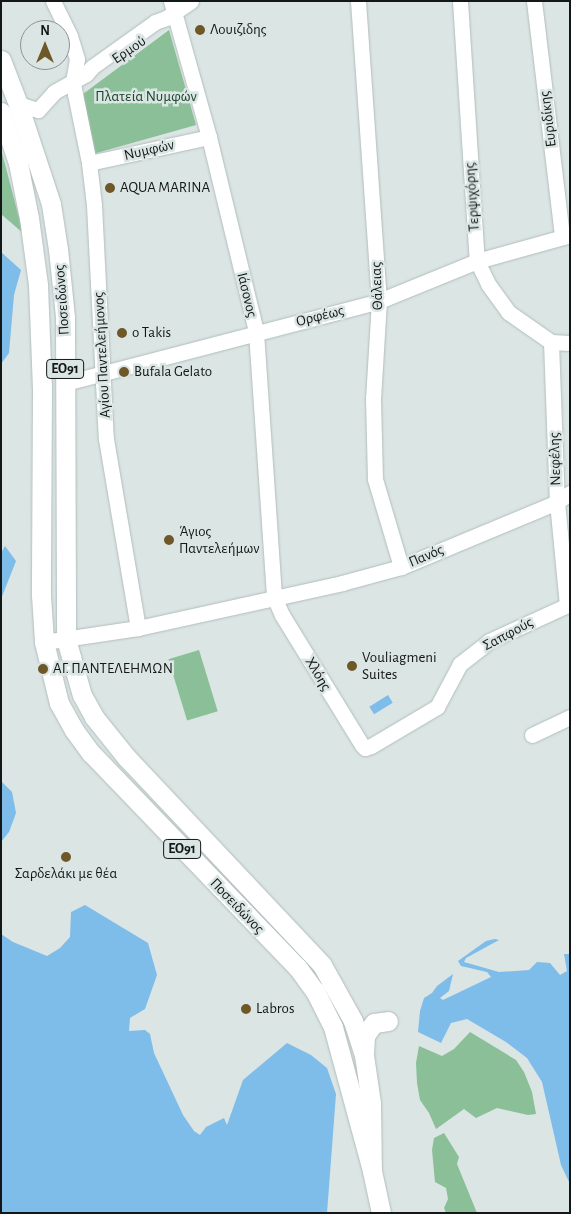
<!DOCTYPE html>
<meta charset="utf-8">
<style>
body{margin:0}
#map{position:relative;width:571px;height:1214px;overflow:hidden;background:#dae5e4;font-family:"Alegreya Sans",sans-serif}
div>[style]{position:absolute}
.green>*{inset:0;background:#8abf97;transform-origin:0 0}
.water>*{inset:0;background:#7ebcea;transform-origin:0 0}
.roads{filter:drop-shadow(0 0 1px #b2bcbc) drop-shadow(0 0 1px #b2bcbc)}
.minor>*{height:15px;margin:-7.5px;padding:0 7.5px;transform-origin:7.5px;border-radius:7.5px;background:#fff}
.major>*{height:19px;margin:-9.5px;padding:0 9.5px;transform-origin:9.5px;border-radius:9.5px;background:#fff}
.dots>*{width:14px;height:14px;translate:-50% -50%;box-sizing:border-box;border:2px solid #dae5e4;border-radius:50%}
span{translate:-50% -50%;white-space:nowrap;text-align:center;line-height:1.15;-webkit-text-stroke:5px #dae5e4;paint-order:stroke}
.shield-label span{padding:1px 4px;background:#dae5e4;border:1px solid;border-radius:4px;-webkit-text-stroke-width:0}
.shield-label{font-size:14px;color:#141717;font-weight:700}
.poi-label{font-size:15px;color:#141717}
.left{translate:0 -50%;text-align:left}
.street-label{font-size:15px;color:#141717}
.park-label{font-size:15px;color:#174426}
.frame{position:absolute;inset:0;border:2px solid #141717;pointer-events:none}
.north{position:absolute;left:20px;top:20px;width:50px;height:50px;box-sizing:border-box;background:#dae5e4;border:1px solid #8b9392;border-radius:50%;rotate:0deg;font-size:14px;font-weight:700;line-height:20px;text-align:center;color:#141717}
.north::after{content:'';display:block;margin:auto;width:18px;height:22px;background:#6e5828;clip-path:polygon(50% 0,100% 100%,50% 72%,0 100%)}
</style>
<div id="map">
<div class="green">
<div style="clip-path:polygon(169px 30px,196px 125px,93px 154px,83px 94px)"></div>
<div style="clip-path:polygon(1px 149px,23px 233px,1px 214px)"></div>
<div style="left:199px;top:650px;width:64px;height:32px;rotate:73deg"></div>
<div style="clip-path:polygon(470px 1032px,516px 1060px,524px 1072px,532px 1092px,536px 1114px,528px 1115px,497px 1108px,476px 1118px,464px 1109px,436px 1129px,429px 1113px,420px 1100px,417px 1083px,416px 1063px,419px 1046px,442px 1056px,454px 1049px)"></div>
<div style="clip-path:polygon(444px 1133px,459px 1157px,457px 1164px,477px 1213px,446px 1213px,444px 1208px,448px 1199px,446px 1188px,435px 1182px,432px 1150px,434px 1138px)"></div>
</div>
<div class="water">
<div style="clip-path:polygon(1px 252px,21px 270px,14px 295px,9px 353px,1px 364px)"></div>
<div style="clip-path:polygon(5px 546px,16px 561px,1px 599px,1px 553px)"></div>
<div style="left:388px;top:695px;width:9px;height:22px;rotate:58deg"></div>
<div style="clip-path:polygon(1px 781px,12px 792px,16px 813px,9px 832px,1px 842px)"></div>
<div style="clip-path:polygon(85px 905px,148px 943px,157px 975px,145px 1009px,130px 1018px,129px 1031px,145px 1030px,150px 1034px,154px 1053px,183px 1115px,194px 1131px,200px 1135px,206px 1127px,224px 1118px,227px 1125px,243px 1080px,287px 1043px,311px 1055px,327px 1068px,336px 1094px,327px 1213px,1px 1213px,1px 934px,13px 942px,47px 956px,60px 948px,70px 937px,71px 912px)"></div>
<div style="clip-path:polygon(495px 939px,499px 940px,466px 958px,464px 962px,499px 972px,529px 970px,537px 962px,550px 963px,560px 975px,567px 971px,564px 954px,570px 954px,570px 1184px,561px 1165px,542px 1082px,527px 1058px,506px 1042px,467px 1019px,451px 1023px,441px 1043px,418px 1032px,420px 1011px,424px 998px,432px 993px,437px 986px,453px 974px,449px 991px,440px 998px,443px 1000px,491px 977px,487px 972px,461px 966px,458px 961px,486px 941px)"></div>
</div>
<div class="roads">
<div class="minor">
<div style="left:53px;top:1px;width:39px;rotate:64deg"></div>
<div style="left:70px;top:36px;width:24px;rotate:73deg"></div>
<div style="left:77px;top:59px;width:23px;rotate:100deg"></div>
<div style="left:73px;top:82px;width:12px;rotate:81deg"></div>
<div style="left:75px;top:94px;width:70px;rotate:78.5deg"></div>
<div style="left:89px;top:163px;width:42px;rotate:83.2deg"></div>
<div style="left:94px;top:205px;width:234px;rotate:87.1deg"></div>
<div style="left:106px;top:439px;width:192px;rotate:80.4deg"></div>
<div style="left:171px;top:1px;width:141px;rotate:74.4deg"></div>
<div style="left:209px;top:137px;width:201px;rotate:76.4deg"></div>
<div style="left:256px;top:332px;width:266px;rotate:86.1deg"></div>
<div style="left:274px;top:597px;width:20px;rotate:66deg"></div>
<div style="left:282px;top:615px;width:153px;rotate:58.4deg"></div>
<div style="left:362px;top:745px;width:4px;rotate:45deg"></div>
<div style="left:365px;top:748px;width:6px;rotate:-18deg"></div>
<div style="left:371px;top:746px;width:77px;rotate:-30.6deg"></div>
<div style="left:437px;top:707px;width:49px;rotate:-61.9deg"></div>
<div style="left:460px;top:664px;width:37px;rotate:-38deg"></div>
<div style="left:489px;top:641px;width:89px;rotate:-24.6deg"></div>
<div style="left:358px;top:1px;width:301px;rotate:86deg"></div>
<div style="left:379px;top:301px;width:97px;rotate:93.5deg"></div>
<div style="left:373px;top:398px;width:81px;rotate:88.6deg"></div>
<div style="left:375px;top:479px;width:92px;rotate:73.5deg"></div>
<div style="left:460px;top:1px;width:261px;rotate:86.3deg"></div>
<div style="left:477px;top:261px;width:25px;rotate:64deg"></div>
<div style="left:488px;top:284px;width:34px;rotate:54deg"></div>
<div style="left:508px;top:312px;width:52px;rotate:34.9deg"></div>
<div style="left:551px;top:342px;width:19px;rotate:3deg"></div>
<div style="left:534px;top:1px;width:238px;rotate:83.2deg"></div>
<div style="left:18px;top:104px;width:21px;rotate:17deg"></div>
<div style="left:38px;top:110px;width:24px;rotate:-48deg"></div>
<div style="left:54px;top:92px;width:37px;rotate:-29deg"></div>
<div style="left:86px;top:74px;width:9px;rotate:-49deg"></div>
<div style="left:92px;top:67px;width:77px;rotate:-35.5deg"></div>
<div style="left:155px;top:22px;width:12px;rotate:-20deg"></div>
<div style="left:166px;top:18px;width:30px;rotate:-34deg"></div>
<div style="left:89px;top:163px;width:123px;rotate:-12.2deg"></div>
<div style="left:551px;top:342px;width:160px;rotate:87.9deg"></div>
<div style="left:557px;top:502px;width:103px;rotate:84.5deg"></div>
<div style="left:65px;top:383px;width:325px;rotate:-14.6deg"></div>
<div style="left:379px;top:301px;width:106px;rotate:-22.2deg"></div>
<div style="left:477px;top:261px;width:97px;rotate:-15.6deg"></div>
<div style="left:44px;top:642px;width:95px;rotate:-8.5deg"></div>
<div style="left:138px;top:628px;width:209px;rotate:-12.4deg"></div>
<div style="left:342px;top:583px;width:61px;rotate:-15.2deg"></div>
<div style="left:401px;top:567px;width:169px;rotate:-22.6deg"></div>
<div style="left:557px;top:502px;width:16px;rotate:-35deg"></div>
<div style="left:532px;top:735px;width:42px;rotate:-25.3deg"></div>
</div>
<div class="major">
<div style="left:1px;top:60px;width:47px;rotate:68.9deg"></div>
<div style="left:18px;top:104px;width:105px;rotate:71.7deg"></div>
<div style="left:51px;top:204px;width:46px;rotate:81.2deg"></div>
<div style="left:58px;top:249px;width:68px;rotate:84.1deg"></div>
<div style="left:65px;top:317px;width:322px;rotate:89.8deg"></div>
<div style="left:66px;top:639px;width:58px;rotate:74.1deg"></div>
<div style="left:82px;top:695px;width:25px;rotate:61deg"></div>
<div style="left:94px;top:717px;width:53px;rotate:51.2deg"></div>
<div style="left:127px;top:758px;width:284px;rotate:46.7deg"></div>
<div style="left:322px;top:965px;width:64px;rotate:61deg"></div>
<div style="left:353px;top:1021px;width:36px;rotate:72deg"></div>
<div style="left:364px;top:1055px;width:49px;rotate:81.7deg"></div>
<div style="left:371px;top:1103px;width:68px;rotate:89.2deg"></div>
<div style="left:1px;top:112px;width:54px;rotate:71.6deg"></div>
<div style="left:18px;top:163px;width:56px;rotate:78.7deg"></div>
<div style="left:29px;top:218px;width:68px;rotate:82.3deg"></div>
<div style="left:38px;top:285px;width:102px;rotate:87.8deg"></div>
<div style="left:42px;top:387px;width:208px;rotate:90.3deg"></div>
<div style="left:41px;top:595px;width:47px;rotate:86.3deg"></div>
<div style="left:44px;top:642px;width:63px;rotate:76.2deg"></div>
<div style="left:59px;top:703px;width:31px;rotate:61deg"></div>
<div style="left:74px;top:730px;width:29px;rotate:54deg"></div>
<div style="left:91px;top:753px;width:298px;rotate:46.1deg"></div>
<div style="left:298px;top:968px;width:29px;rotate:54deg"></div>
<div style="left:315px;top:991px;width:40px;rotate:63.4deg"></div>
<div style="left:333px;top:1027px;width:149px;rotate:74.8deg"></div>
<div style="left:372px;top:1171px;width:43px;rotate:77.9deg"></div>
<div style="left:364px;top:1054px;width:18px;rotate:-87deg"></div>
<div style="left:365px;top:1036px;width:6px;rotate:-59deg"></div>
<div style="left:368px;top:1031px;width:10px;rotate:-53deg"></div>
<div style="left:374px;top:1023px;width:14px;rotate:-8deg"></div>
</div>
</div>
<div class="dots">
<div style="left:200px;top:30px;background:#6e5828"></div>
<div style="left:110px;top:188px;background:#6e5828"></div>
<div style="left:122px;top:333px;background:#6e5828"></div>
<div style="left:124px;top:372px;background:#6e5828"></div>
<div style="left:169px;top:540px;background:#6e5828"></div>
<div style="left:352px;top:666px;background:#6e5828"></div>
<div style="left:43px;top:669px;background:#6e5828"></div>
<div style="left:66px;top:857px;background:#6e5828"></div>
<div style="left:246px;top:1009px;background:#6e5828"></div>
</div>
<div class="shield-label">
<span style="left:65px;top:369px">ΕΟ91</span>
<span style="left:182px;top:849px">ΕΟ91</span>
</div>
<div class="poi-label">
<span class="left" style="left:210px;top:30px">Λουιζιδης</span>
<span class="left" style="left:120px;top:188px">AQUA MARINA</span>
<span class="left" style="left:132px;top:333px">o Takis</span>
<span class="left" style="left:134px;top:372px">Bufala Gelato</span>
<span class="left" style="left:179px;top:540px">Άγιος<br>Παντελεήμων</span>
<span class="left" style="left:362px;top:666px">Vouliagmeni<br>Suites</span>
<span class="left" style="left:53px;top:669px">ΑΓ. ΠΑΝΤΕΛΕΗΜΩΝ</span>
<span style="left:66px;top:874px">Σαρδελάκι με θέα</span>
<span class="left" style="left:256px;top:1009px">Labros</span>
</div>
<div class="street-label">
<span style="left:129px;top:50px;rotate:-34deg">Ερμού</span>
<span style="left:548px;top:119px;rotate:-97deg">Ευριδίκης</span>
<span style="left:149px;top:150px;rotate:-13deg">Νυμφών</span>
<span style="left:472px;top:197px;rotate:-94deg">Τερψιχόρης</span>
<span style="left:377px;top:286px;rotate:-92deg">Θάλειας</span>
<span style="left:247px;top:295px;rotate:76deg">Ιάσονος</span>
<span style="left:62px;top:300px;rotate:-94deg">Ποσειδώνος</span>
<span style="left:320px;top:316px;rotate:-14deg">Ορφέως</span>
<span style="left:102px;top:355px;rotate:-93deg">Αγίου Παντελεήμονος</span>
<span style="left:555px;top:459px;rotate:-92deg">Νεφέλης</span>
<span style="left:426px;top:556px;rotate:-23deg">Πανός</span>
<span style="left:508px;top:634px;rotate:-28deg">Σαπφούς</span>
<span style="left:318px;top:674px;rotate:59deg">Χλόης</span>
<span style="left:237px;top:906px;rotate:46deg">Ποσειδώνος</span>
</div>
<div class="park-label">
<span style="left:146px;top:97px">Πλατεία Νυμφών</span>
</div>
<div class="frame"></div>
<div class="north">N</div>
</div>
